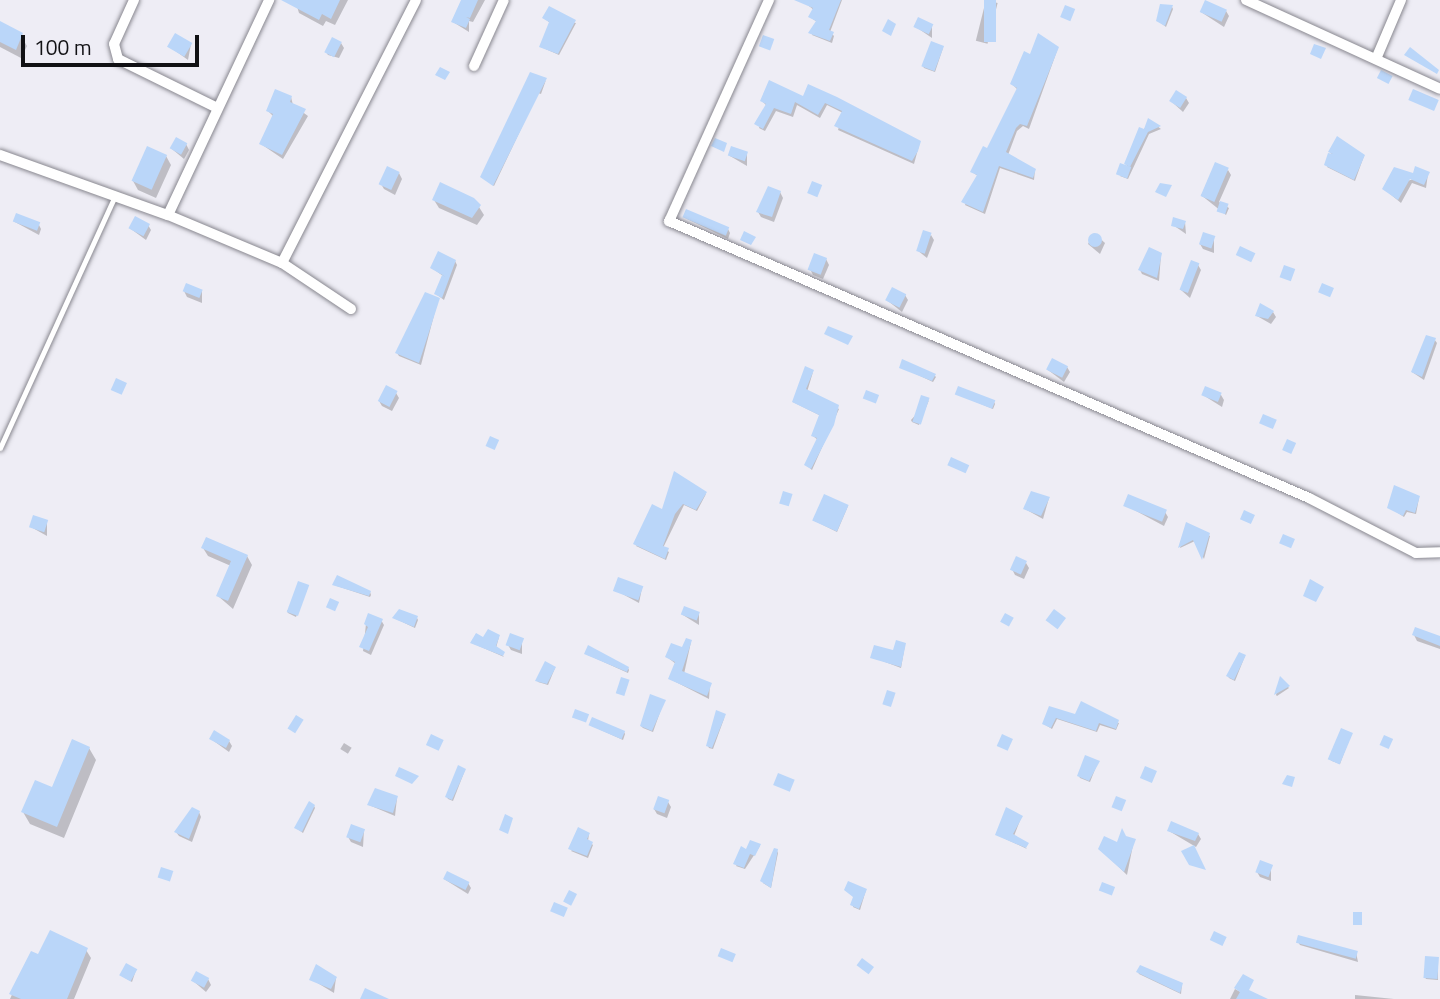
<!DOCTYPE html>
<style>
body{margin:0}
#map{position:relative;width:1440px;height:999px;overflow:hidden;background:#eeedf5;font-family:"Titillium Web",sans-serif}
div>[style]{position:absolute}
.shadow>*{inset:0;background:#0003;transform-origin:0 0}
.building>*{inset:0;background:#bad6f9;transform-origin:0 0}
.round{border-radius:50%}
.roads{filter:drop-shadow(0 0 2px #88878f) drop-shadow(0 0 2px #88878f)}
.service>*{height:5px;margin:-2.5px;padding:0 2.5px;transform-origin:2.5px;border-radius:2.5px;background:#fff}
.minor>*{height:10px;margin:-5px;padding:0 5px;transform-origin:5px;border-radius:5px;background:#fff}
span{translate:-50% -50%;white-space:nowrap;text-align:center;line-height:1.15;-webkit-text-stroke:5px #eeedf5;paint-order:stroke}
.scale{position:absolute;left:21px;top:35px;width:178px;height:32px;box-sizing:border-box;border:4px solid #111114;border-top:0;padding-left:9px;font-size:21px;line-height:24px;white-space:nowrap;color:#111114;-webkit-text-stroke:5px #eeedf5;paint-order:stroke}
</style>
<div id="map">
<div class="shadow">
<div style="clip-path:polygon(295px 0,348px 0,335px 25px,326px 21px,323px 26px,299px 13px)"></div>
<div style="clip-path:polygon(467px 0,485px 0,473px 22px,469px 21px,469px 32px,453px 22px)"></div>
<div style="clip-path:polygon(801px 0,842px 0,830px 32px,834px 36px,832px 43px,812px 35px,817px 22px,810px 17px,814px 10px)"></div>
<div style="left:986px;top:0;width:12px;height:42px;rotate:14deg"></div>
<div style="clip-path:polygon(1172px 7px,1173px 9px,1166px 27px,1157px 20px)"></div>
<div style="clip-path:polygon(1226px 11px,1229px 16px,1224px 27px,1201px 12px)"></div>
<div style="clip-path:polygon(544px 18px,576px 23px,559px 55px,541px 47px,550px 23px)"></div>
<div style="clip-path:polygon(0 24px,22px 38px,27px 46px,21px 58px,0 47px)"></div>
<div style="clip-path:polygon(932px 25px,932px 38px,916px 27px)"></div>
<div style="clip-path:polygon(341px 43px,344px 48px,339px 58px,328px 55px,326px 52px)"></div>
<div style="clip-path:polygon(191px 44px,188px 60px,170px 47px)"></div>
<div style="clip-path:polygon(943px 48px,935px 72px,924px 68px,923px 66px)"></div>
<div style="clip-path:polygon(1058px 48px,1029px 129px,1023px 126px,1017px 131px,1008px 155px,1035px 170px,1034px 180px,1000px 168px,985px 214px,965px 205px,978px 176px,972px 172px,988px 151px,1018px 90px,1012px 84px,1031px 56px)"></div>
<div style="clip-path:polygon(546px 80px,541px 94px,538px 93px,494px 186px,482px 177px)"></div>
<div style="clip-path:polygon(809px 86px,920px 142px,914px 164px,838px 130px,843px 113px,827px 105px,820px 118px,797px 105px,793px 117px,776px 111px,765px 131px,759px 128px,767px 106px,762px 101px,804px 98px)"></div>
<div style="clip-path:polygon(291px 97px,293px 105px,308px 116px,283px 159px,261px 144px,274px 117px,268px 111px)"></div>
<div style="clip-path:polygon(1186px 98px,1189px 103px,1183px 112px,1171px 101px)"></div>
<div style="clip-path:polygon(1149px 120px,1161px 129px,1149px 134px,1128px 179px,1120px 176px,1128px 168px,1126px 164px)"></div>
<div style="clip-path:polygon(186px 144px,189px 150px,184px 159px,172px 149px)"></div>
<div style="clip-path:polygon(1330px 152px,1364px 156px,1355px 181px,1327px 167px,1333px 156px)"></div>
<div style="clip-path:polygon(747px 153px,747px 166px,730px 156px)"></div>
<div style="clip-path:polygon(166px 156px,171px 165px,156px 198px,138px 190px,133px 181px)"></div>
<div style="clip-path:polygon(1228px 170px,1231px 175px,1219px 202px,1229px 208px,1226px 215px,1201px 195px)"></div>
<div style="clip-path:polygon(399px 173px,402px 179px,395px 195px,384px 189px,381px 184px)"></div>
<div style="clip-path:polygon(1428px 174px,1426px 188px,1412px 183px,1401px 203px,1384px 189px)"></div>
<div style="clip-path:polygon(780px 192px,783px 198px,774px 222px,761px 217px,758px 212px)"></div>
<div style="clip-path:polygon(434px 200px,479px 207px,484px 215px,477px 225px,439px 208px)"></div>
<div style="clip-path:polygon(685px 218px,728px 229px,730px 233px,728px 239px)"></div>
<div style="clip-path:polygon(15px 222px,38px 223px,41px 229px,39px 235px)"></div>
<div style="clip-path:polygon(1185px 222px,1186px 234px,1173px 225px)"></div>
<div style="clip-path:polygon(148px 225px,151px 230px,146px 240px,131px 229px)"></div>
<div style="clip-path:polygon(1094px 233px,1105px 243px,1100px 254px,1088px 244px)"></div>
<div style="clip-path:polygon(931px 235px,934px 240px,927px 258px,917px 250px)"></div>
<div style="clip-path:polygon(1214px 238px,1214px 253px,1203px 249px,1200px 244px)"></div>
<div style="clip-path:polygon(1161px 255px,1159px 281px,1142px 274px,1140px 270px)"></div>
<div style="clip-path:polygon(826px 259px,829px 265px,823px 279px,813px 275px,810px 269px)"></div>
<div style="clip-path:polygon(455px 261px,457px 265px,444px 300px,436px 294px,443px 276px,432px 268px)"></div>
<div style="clip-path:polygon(1198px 265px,1201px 270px,1190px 298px,1181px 290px)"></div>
<div style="clip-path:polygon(184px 291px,202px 291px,202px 303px,187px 297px)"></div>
<div style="clip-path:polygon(905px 295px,908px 300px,902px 312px,888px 301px)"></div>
<div style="clip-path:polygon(438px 300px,421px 365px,399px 356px,397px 353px)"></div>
<div style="clip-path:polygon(1273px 312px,1276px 317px,1271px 324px,1257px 316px)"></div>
<div style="clip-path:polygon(1434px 339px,1437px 343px,1424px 380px,1412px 372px)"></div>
<div style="clip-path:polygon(901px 367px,934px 375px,936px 377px,933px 382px)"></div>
<div style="clip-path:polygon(1067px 367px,1070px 372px,1064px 382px,1048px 370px)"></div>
<div style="clip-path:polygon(813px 372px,807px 392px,839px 409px,812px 470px,806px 465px,818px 440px,813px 436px,821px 416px,793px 402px)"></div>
<div style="clip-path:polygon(396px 393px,399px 398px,392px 411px,382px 406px,379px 401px)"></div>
<div style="clip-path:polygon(957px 394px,994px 402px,995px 404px,993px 409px)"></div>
<div style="clip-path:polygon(1203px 395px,1221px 395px,1224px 400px,1222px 407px)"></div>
<div style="clip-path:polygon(929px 400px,919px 425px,912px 422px,911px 420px)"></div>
<div style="clip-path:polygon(706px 494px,697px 511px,684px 505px,663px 548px,669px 552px,666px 560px,636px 546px,663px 512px)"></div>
<div style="clip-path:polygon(1049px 498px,1043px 519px,1025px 509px)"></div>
<div style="clip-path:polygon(1419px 498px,1416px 514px,1407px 512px,1404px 517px,1389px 507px)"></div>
<div style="clip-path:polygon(1125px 505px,1165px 512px,1168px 517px,1164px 526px)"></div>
<div style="clip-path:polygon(848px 506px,837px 532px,813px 520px)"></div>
<div style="clip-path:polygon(47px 522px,47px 536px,31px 527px)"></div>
<div style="clip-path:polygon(1187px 524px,1210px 536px,1204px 559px,1195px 541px,1180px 548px)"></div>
<div style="clip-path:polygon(203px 548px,247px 556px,252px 565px,233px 609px,218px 596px,231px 566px,208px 556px)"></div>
<div style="clip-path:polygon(1026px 563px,1029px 568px,1024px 579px,1015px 575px,1012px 569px)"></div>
<div style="clip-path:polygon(334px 585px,370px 592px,371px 595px,370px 597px)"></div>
<div style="clip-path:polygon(308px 587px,296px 617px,288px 613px,287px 611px)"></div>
<div style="clip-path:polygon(642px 588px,639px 603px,615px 590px)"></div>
<div style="clip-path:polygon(699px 613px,699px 625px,683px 615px)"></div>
<div style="clip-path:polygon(394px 618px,417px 618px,418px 620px,415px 628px)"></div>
<div style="clip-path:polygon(381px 620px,384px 625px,371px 655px,363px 651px,366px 624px)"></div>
<div style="clip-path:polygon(1414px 635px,1440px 638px,1440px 649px,1417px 641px)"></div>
<div style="clip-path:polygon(499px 637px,496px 648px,504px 657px,472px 643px)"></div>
<div style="clip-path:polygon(522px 639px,522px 654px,511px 650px,508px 645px)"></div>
<div style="clip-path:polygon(691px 642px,684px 674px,710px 685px,709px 699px,670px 679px,676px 664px,667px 657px)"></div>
<div style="clip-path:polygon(905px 645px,901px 668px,872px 657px,894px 653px)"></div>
<div style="clip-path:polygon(586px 654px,628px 668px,629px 670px,628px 673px)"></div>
<div style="clip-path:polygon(1245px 656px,1235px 681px,1229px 678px,1228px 676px)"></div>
<div style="clip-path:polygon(555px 668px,548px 685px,538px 682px,537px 680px)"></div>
<div style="clip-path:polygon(1280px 679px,1289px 688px,1277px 696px,1276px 695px)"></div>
<div style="clip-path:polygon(664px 701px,653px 732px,643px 728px,641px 726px)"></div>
<div style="clip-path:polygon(1050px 708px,1076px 716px,1119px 723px,1116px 730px,1100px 725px,1097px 732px,1057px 719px,1052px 729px,1044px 724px)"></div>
<div style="clip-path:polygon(725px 716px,713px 749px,709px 748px,708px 746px)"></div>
<div style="clip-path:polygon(590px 725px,624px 732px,625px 734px,623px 740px)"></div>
<div style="clip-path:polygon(1351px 734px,1340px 764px,1332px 761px,1330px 759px)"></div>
<div style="clip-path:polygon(211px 739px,229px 741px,232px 746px,229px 752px)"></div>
<div style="left:344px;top:743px;width:9px;height:7px;rotate:32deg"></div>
<div style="clip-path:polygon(89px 748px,96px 760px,64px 838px,30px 824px,23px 812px,53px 789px)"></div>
<div style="clip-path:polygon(1098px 762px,1090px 782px,1080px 778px,1079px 776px)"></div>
<div style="clip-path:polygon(465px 770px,453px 801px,448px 799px,447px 797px)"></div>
<div style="clip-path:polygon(397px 798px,395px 816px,369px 805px)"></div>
<div style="clip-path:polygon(668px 802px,671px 807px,667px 818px,657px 814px,654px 809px)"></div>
<div style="clip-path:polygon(314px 806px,315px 808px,303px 833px,296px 828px)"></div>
<div style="clip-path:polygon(199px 812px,201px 817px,192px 842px,179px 836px,176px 832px)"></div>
<div style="clip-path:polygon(1021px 818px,1014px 836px,1027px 849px,997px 835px)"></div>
<div style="clip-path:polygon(364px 830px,363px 847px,351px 842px,348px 837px)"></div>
<div style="clip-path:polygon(1169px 831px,1198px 834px,1201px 839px,1196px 847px)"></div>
<div style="clip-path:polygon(589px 834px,588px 841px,593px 845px,588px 858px,571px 851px)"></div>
<div style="clip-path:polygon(1134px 840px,1127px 875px,1100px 849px,1118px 845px)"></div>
<div style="clip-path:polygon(760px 846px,745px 869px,736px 866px,747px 851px)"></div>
<div style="clip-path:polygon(777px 851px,778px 853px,771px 888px,763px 883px)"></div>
<div style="clip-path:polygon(1271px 867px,1271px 881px,1260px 877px,1257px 872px)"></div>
<div style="clip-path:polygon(444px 879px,468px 883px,471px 888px,468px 894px)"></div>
<div style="clip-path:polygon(866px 890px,860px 910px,853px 907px,854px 900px)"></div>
<div style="clip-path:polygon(1298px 942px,1356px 952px,1358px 962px,1300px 945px)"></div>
<div style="clip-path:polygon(86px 950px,91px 958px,74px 999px,10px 999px,31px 953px,39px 957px)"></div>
<div style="clip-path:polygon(1438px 959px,1438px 980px,1426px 979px,1425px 977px)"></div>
<div style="clip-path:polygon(136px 970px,132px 982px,122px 976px)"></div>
<div style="clip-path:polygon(1138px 972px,1182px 984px,1181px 994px,1139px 974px)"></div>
<div style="clip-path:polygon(336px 978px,334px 993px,311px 979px)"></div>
<div style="clip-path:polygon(208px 979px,211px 985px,206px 992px,192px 980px)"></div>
<div style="clip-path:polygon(1235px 989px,1246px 995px,1246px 999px,1230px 999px)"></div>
<div style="clip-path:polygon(1355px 995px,1394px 999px,1355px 999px)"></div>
</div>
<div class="building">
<div style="clip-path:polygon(281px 0,340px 0,331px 19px,322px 14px,319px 20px)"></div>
<div style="clip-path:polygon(461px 0,478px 0,470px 18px,466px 17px,470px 19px,466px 28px,451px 22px)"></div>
<div style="clip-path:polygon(794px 0,841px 0,829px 30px,834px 32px,830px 41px,808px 33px,816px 21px,808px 17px,813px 8px)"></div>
<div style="left:984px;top:0;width:12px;height:42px"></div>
<div style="left:1205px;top:0;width:24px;height:13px;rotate:24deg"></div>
<div style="clip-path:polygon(1160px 4px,1173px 5px,1165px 26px,1156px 21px)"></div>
<div style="left:1065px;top:5px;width:11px;height:13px;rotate:22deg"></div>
<div style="clip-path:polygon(549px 6px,576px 20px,558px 54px,539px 47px,549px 22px,542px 18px)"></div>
<div style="left:918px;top:17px;width:17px;height:11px;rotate:25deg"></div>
<div style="clip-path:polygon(888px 19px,896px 24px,891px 36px,882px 31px)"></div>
<div style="clip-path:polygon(0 21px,23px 33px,16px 50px,0 42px)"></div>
<div style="left:175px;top:33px;width:20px;height:16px;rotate:30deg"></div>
<div style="clip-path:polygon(1038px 33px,1059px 47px,1027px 126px,1020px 124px,1016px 128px,1006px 152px,1036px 169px,1033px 178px,999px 166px,983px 212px,961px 202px,977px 175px,970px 172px,983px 146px,987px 148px,1017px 88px,1010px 84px,1024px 51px,1030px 54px)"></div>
<div style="left:763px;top:35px;width:12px;height:12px;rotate:20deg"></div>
<div style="left:332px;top:37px;width:11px;height:17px;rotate:27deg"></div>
<div style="left:931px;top:41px;width:14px;height:27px;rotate:21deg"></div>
<div style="clip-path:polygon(1314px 44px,1326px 48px,1321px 59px,1310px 54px)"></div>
<div style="clip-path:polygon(1410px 47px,1439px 70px,1437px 74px,1404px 55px)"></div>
<div style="clip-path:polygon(440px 67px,450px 72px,445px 80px,435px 75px)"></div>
<div style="left:1381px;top:70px;width:13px;height:9px;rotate:27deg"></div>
<div style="clip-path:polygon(530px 72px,547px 78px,493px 186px,480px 177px)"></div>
<div style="clip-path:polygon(769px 80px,803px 96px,808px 84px,837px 97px,921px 141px,918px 151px,912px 161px,834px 126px,842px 111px,825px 103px,818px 115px,795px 102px,791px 114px,774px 108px,763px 129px,754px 124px,766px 104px,760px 101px)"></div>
<div style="clip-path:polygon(275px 89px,292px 96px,290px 102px,306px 109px,282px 155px,259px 144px,273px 114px,266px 111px)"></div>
<div style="left:1413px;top:89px;width:28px;height:12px;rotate:23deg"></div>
<div style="left:1176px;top:90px;width:13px;height:13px;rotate:32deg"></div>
<div style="clip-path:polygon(1148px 118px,1161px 126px,1148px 132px,1130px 167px,1124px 164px,1139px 127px,1144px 129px)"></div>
<div style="clip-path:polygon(1337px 136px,1365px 155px,1354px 180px,1324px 165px,1328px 153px,1333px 154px,1328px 152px)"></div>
<div style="left:176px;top:137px;width:13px;height:13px;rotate:29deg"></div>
<div style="clip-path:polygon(715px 138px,727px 143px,724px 152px,711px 146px)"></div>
<div style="left:147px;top:146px;width:22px;height:38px;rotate:24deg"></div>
<div style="left:731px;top:146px;width:18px;height:10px;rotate:19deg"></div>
<div style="left:1215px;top:162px;width:15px;height:37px;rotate:23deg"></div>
<div style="left:1120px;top:163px;width:12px;height:12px;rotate:20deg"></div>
<div style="left:387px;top:166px;width:14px;height:20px;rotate:25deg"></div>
<div style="clip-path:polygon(1415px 166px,1430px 172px,1424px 185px,1410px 179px,1398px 200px,1382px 189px,1394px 167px,1413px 173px)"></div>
<div style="left:812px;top:181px;width:11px;height:13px;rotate:22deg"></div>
<div style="clip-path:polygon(440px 182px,474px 198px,481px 205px,472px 218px,432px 200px)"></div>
<div style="clip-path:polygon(1160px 183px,1172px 185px,1166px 197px,1155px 192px)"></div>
<div style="clip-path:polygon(768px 186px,781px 191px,772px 217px,756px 212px)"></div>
<div style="left:1220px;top:201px;width:9px;height:11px;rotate:18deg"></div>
<div style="left:686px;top:209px;width:47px;height:9px;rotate:23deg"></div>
<div style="left:16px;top:213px;width:26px;height:9px;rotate:21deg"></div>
<div style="left:135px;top:216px;width:17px;height:14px;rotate:28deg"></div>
<div style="clip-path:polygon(1173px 217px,1186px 221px,1183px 229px,1171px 226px)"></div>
<div style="left:923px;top:230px;width:9px;height:22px;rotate:18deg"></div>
<div style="clip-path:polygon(744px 231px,756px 237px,751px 245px,740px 240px)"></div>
<div style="left:1203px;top:232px;width:13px;height:13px;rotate:18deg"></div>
<div class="round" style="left:1088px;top:233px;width:14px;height:14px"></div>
<div style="left:1240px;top:246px;width:17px;height:10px;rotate:25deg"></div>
<div style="clip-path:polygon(1149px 247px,1162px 253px,1157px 278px,1138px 270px)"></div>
<div style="clip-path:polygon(438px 251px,456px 260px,442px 298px,434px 294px,442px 275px,446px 277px,430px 268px)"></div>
<div style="left:814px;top:253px;width:14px;height:18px;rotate:21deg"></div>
<div style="left:1191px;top:260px;width:9px;height:32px;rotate:21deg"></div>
<div style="left:1284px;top:265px;width:12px;height:13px;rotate:20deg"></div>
<div style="left:186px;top:283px;width:18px;height:9px;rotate:22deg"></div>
<div style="left:1322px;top:283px;width:13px;height:10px;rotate:23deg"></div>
<div style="left:892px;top:287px;width:16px;height:15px;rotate:27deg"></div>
<div style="clip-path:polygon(425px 292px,440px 298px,419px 363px,395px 353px)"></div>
<div style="clip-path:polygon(1260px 303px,1274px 311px,1268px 319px,1255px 316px)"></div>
<div style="clip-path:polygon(828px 326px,853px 336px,848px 345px,824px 334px)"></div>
<div style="clip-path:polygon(1426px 335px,1436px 338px,1422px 377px,1411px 372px)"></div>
<div style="left:1052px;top:358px;width:18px;height:13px;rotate:27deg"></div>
<div style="clip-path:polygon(902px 359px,936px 374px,932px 381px,899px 368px)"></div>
<div style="clip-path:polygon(805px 366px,814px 370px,806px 389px,839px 405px,834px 425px,811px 469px,804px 465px,817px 438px,811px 436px,819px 415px,792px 402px)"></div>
<div style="left:116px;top:378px;width:12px;height:13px;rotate:24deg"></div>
<div style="left:386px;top:385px;width:13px;height:18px;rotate:27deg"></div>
<div style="left:958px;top:386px;width:40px;height:9px;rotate:21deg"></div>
<div style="left:1205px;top:386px;width:18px;height:10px;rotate:22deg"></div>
<div style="left:866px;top:390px;width:14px;height:9px;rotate:21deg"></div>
<div style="left:921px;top:395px;width:9px;height:28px;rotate:18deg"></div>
<div style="left:1263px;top:414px;width:15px;height:10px;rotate:23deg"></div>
<div style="left:490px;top:436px;width:10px;height:11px;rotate:24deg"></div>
<div style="left:1287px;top:439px;width:10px;height:12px;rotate:24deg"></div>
<div style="left:951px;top:457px;width:20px;height:9px;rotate:24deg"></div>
<div style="clip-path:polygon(674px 471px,707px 492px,696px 510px,683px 504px,675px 514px,663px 546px,669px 548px,665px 559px,633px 544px,652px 504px,662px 509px)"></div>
<div style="clip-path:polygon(1394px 485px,1420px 496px,1415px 513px,1406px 510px,1403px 516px,1387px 508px)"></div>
<div style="left:783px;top:491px;width:10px;height:13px;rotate:17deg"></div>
<div style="clip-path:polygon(1031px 491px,1050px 497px,1041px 516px,1023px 509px)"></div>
<div style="left:824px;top:494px;width:27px;height:29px;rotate:24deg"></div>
<div style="left:1128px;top:494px;width:42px;height:13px;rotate:22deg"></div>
<div style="left:1244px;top:510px;width:12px;height:10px;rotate:24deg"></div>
<div style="left:33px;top:515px;width:16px;height:13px;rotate:18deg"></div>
<div style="clip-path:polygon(1186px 522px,1210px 533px,1202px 560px,1193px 540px,1178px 548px)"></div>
<div style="left:1283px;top:534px;width:13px;height:10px;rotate:23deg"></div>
<div style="clip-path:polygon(206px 537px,248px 555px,228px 601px,216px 596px,231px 561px,201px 548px)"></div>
<div style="left:1016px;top:556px;width:12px;height:15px;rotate:24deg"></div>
<div style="clip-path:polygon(337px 575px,371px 591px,369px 596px,332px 585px)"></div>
<div style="left:618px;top:577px;width:27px;height:15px;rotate:20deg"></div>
<div style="clip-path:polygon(1310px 579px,1324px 587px,1316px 602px,1303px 596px)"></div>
<div style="left:298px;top:581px;width:12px;height:33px;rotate:20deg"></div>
<div style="left:330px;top:598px;width:10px;height:10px;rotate:24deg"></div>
<div style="left:684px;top:606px;width:17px;height:9px;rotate:21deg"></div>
<div style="clip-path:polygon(399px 609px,418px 616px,414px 627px,392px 618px)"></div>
<div style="left:1054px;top:609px;width:15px;height:14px;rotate:37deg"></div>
<div style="clip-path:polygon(368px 613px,383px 619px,369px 651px,359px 647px,368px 627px,364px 624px)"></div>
<div style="left:1005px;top:613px;width:10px;height:10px;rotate:29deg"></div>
<div style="clip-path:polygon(1415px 627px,1440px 636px,1440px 646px,1412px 635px)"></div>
<div style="clip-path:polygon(488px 629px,500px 635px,496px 646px,505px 652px,503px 656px,470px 643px,476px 633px,483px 637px)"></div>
<div style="left:510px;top:633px;width:15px;height:13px;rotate:20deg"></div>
<div style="clip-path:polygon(686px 638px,692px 640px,682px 671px,712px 683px,707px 696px,668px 679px,675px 662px,665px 657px,671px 643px,682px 647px)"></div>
<div style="clip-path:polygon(896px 640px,906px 643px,901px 667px,870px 658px,874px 645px,893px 650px)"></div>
<div style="clip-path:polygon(588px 645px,629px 667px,627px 672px,584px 654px)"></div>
<div style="clip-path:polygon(1239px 652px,1246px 655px,1234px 680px,1226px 676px)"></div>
<div style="clip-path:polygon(545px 661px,556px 667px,547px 684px,535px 681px)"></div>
<div style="clip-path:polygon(1280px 676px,1290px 686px,1274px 695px)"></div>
<div style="left:621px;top:677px;width:9px;height:17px;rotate:18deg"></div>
<div style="left:887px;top:690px;width:9px;height:15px;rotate:18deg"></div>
<div style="clip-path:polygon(650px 694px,666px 700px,652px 731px,640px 726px)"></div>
<div style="clip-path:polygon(1081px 701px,1119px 720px,1116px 729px,1099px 723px,1096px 731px,1056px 718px,1051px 728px,1042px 724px,1049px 706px,1075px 714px)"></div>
<div style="left:575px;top:709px;width:15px;height:9px;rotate:20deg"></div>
<div style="clip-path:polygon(716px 710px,726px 714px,712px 748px,706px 746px)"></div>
<div style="left:296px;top:715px;width:9px;height:16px;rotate:32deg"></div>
<div style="left:592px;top:717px;width:36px;height:9px;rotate:23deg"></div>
<div style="left:1341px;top:728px;width:13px;height:34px;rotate:23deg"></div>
<div style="clip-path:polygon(214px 730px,230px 740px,226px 748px,209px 739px)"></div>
<div style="left:431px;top:734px;width:14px;height:12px;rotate:25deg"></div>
<div style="left:1002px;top:734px;width:12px;height:13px;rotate:24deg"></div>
<div style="left:1384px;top:735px;width:10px;height:11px;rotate:24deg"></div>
<div style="clip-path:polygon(72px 739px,90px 747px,57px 827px,21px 812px,35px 780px,52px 787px)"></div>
<div style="clip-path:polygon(1085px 755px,1100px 761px,1089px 781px,1077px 776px)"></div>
<div style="clip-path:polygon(458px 765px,466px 769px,452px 800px,445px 797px)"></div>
<div style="left:1145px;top:766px;width:13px;height:13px;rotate:23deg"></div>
<div style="clip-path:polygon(399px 767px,419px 776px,412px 784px,395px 776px)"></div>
<div style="left:778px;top:773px;width:18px;height:13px;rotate:22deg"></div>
<div style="clip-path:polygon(1287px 775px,1295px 777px,1292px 787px,1282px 784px)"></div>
<div style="clip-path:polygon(375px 788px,398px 796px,393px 813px,367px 805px)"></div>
<div style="left:658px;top:796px;width:12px;height:14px;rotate:20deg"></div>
<div style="left:1116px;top:796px;width:11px;height:12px;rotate:22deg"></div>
<div style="clip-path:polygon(309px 801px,315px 805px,302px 832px,294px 828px)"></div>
<div style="clip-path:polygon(192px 807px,200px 811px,189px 839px,174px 832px)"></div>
<div style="clip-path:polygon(1006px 807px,1023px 816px,1013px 834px,1029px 843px,1026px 848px,995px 835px)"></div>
<div style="clip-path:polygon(505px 814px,513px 818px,508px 834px,499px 830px)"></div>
<div style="clip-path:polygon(1171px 821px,1199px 833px,1195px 841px,1167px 831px)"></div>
<div style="left:351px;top:824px;width:15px;height:14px;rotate:20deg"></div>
<div style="clip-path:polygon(578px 827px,590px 833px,587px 839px,593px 842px,587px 856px,568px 849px)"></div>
<div style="clip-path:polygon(1122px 828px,1126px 836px,1136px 839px,1124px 872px,1098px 849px,1104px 836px,1117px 842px)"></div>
<div style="clip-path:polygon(750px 840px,761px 844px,755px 856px,750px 854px,744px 868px,733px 864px,741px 846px,746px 849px)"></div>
<div style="clip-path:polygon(1194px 845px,1206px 870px,1189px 865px,1181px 851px)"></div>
<div style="clip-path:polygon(774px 848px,778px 849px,771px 888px,760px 881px)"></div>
<div style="left:1260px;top:860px;width:14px;height:13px;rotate:21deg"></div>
<div style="left:161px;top:867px;width:13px;height:11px;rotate:18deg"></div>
<div style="left:447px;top:871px;width:25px;height:9px;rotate:26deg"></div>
<div style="clip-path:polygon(848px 881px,867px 889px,859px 909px,850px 905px,853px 897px,844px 890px)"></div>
<div style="left:1102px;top:882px;width:14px;height:9px;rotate:21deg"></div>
<div style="left:569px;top:890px;width:9px;height:13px;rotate:27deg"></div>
<div style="left:554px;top:902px;width:15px;height:10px;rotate:23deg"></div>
<div style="left:1353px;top:912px;width:9px;height:13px"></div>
<div style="clip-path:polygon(50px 930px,88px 948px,67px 999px,21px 999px,9px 994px,31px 951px,38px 954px)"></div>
<div style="left:1214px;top:931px;width:14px;height:10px;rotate:25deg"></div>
<div style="left:1298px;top:935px;width:62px;height:8px;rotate:15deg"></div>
<div style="left:721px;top:948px;width:16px;height:9px;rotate:22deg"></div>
<div style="left:1425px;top:956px;width:14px;height:22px;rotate:4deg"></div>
<div style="left:862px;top:958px;width:15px;height:9px;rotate:37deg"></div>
<div style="left:126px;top:963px;width:13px;height:14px;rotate:29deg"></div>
<div style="clip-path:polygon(316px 964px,337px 977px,331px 989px,309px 980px)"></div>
<div style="clip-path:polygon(1140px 965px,1183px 983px,1180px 993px,1136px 972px)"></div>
<div style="left:196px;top:971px;width:15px;height:11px;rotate:28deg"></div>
<div style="clip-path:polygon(1243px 974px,1254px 980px,1249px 990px,1268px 999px,1236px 999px,1240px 992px,1234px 988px)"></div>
<div style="clip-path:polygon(365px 988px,389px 999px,360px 999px)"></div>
</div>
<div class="roads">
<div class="service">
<div style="left:0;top:448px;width:277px;rotate:-65.5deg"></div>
</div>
<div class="minor">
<div style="left:134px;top:0;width:48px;rotate:114.4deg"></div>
<div style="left:114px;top:44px;width:16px;rotate:75deg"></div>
<div style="left:118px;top:59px;width:108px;rotate:26.3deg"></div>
<div style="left:769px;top:0;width:243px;rotate:114.3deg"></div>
<div style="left:669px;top:221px;width:697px;rotate:23.4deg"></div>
<div style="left:1309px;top:498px;width:120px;rotate:27.2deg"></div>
<div style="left:1416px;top:553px;width:24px;rotate:-2deg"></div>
<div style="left:1246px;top:0;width:213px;rotate:24.6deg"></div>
<div style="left:1376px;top:59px;width:64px;rotate:-67deg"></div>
<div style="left:474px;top:66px;width:72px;rotate:-65.6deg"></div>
<div style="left:0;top:155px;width:178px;rotate:19.7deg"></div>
<div style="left:168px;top:215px;width:124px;rotate:22.8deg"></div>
<div style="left:168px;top:215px;width:238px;rotate:-64.8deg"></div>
<div style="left:351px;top:309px;width:83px;rotate:-146.3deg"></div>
<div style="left:282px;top:263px;width:295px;rotate:-63deg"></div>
</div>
</div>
<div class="scale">100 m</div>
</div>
